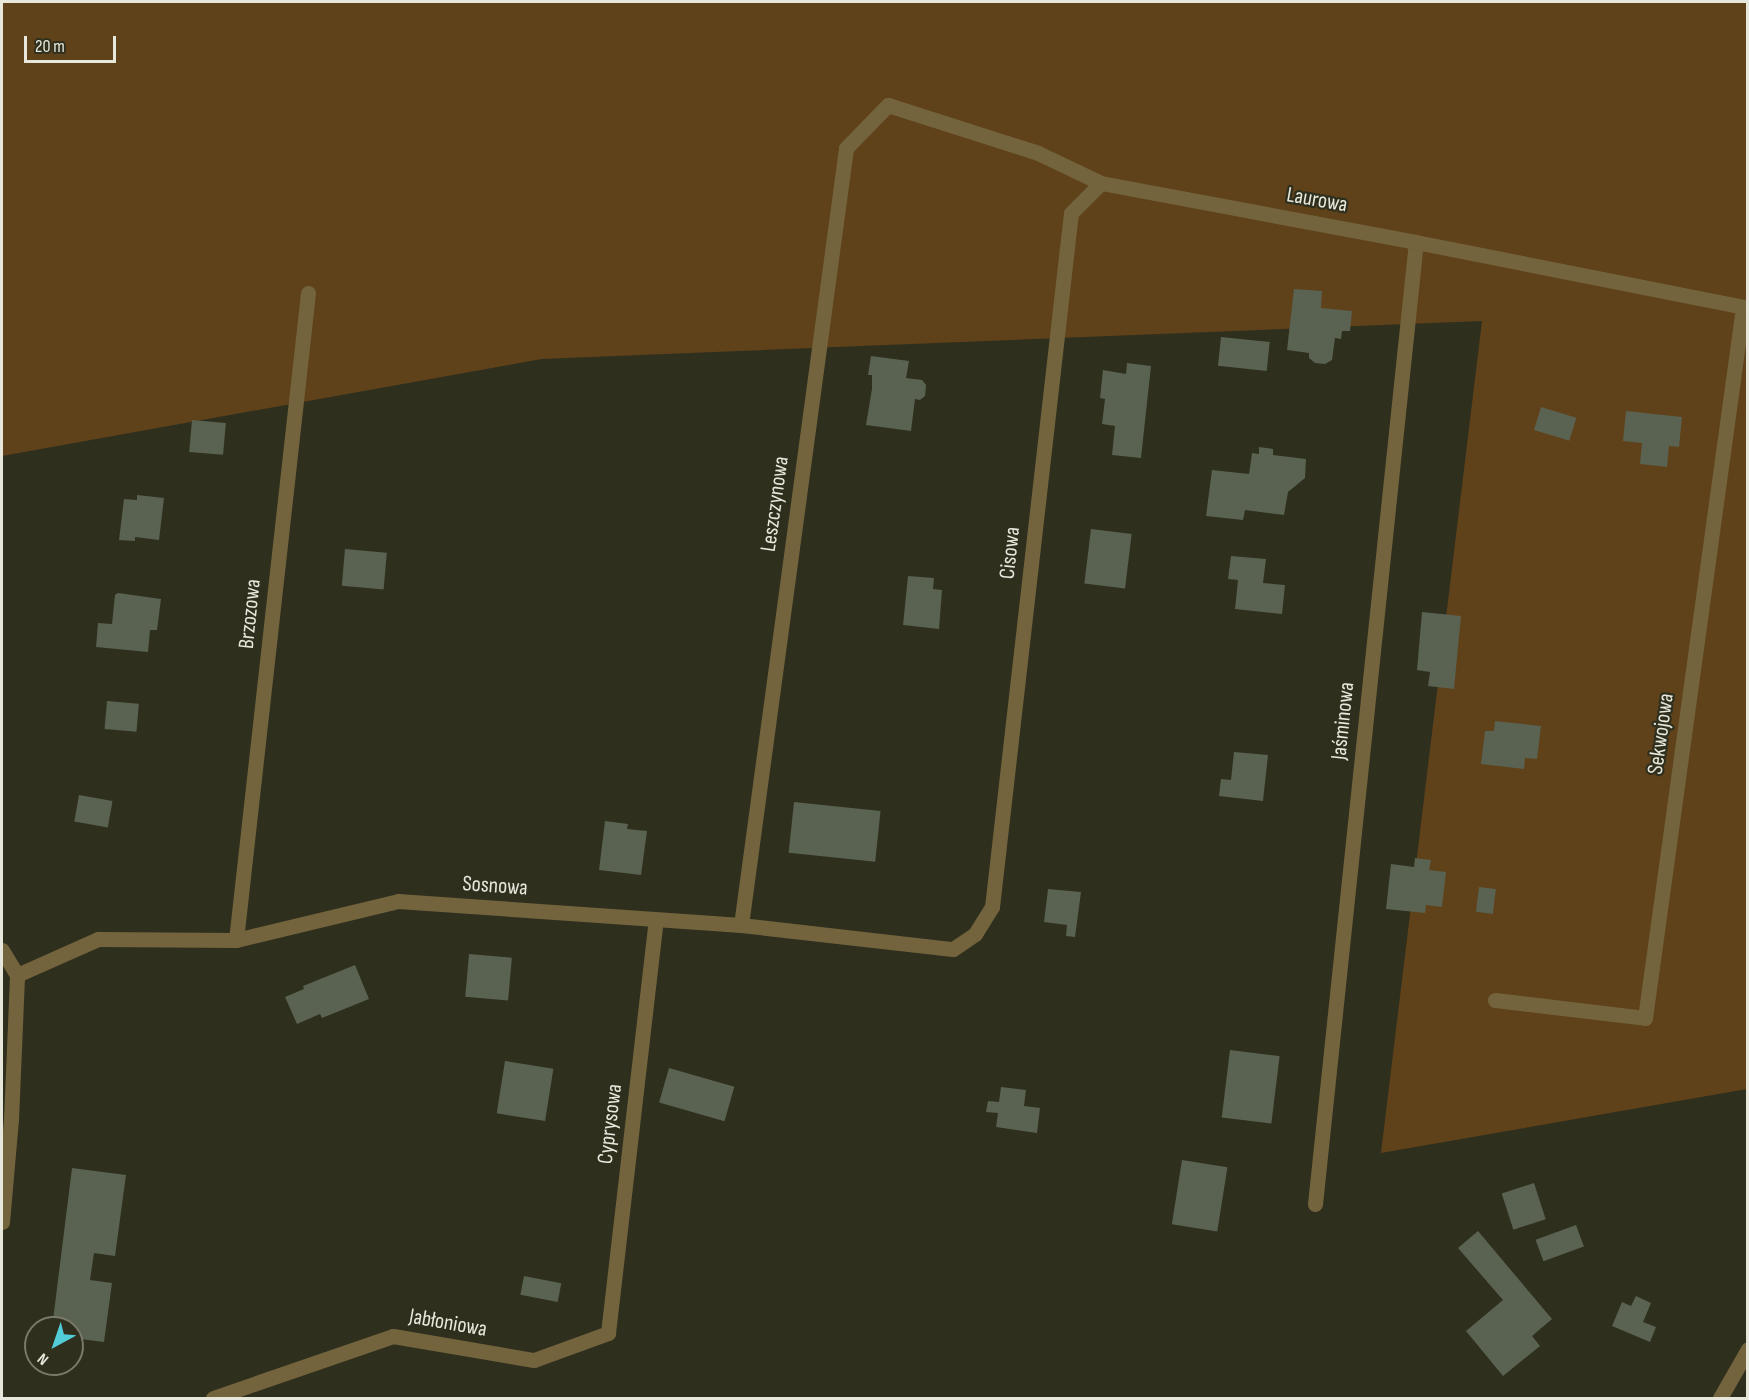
<!DOCTYPE html>
<meta charset="utf-8">
<style>
body{margin:0}
#map{position:relative;width:1749px;height:1400px;overflow:hidden;background:#2f2f1e;font-family:"Sofia Sans Condensed",sans-serif}
div>[style]{position:absolute}
.green>*{inset:0;background:#5f411a}
.building>*{inset:0;background:#5a6251;transform-origin:0 0}
.lane>*{height:15px;margin:-7.5px;padding:0 7.5px;transform-origin:7.5px;border-radius:7.5px;background:#73643d}
.street>*{height:15px;margin:-7.5px;padding:0 7.5px;transform-origin:7.5px;border-radius:7.5px;background:#73643d}
span{translate:-50% -50%;white-space:nowrap;text-align:center;line-height:1.15;-webkit-text-stroke:4.5px #2f2f1e;paint-order:stroke}
.street-label{font-size:22px;color:#e7e7dc}
.frame{position:absolute;inset:0;border:3px solid #e7e7dc;pointer-events:none}
.north{position:absolute;left:24px;top:1316px;width:60px;height:60px;box-sizing:border-box;background:#2f2f1e;border:2px solid #79796a;border-radius:50%;rotate:220deg;font-size:16px;font-weight:700;line-height:24px;text-align:center;color:#e7e7dc}
.north::after{content:'';display:block;margin:auto;width:21px;height:27px;background:#52ccd6;clip-path:polygon(50% 0,100% 100%,50% 72%,0 100%)}
.scale{position:absolute;left:24px;top:36px;width:92px;height:27px;box-sizing:border-box;border:3px solid #e7e7dc;border-top:0;padding-left:8px;font-size:18px;line-height:21px;white-space:nowrap;color:#e7e7dc;-webkit-text-stroke:4px #2f2f1e;paint-order:stroke}
</style>
<div id="map">
<div class="green">
<div style="clip-path:polygon(2px 2px,1747px 2px,1747px 1089px,1381px 1153px,1482px 321px,542px 359px,2px 456px)"></div>
</div>
<div class="building">
<div style="clip-path:polygon(1294px 289px,1322px 291px,1321px 308px,1352px 311px,1350px 331px,1342px 331px,1341px 339px,1335px 338px,1332px 360px,1325px 364px,1315px 363px,1309px 358px,1309px 353px,1287px 350px)"></div>
<div style="left:1221px;top:337px;width:49px;height:29px;rotate:6deg"></div>
<div style="clip-path:polygon(871px 356px,909px 361px,906px 378px,922px 380px,926px 385px,925px 396px,920px 400px,915px 399px,911px 431px,866px 425px,872px 389px,872px 375px,868px 375px)"></div>
<div style="clip-path:polygon(1127px 363px,1151px 366px,1141px 458px,1112px 455px,1115px 426px,1102px 424px,1105px 399px,1100px 398px,1103px 370px,1126px 374px)"></div>
<div style="left:1541px;top:407px;width:37px;height:24px;rotate:17deg"></div>
<div style="clip-path:polygon(1626px 411px,1682px 417px,1679px 447px,1669px 446px,1667px 467px,1640px 464px,1642px 443px,1623px 441px)"></div>
<div style="left:192px;top:420px;width:34px;height:32px;rotate:5deg"></div>
<div style="clip-path:polygon(1259px 447px,1273px 449px,1273px 455px,1306px 459px,1305px 478px,1288px 492px,1284px 515px,1245px 510px,1243px 520px,1206px 516px,1212px 470px,1249px 474px,1252px 453px,1259px 454px)"></div>
<div style="clip-path:polygon(137px 495px,164px 498px,159px 540px,135px 537px,135px 541px,119px 540px,124px 499px,137px 500px)"></div>
<div style="left:1091px;top:529px;width:41px;height:55px;rotate:7deg"></div>
<div style="left:345px;top:549px;width:42px;height:37px;rotate:5deg"></div>
<div style="clip-path:polygon(1231px 556px,1266px 559px,1263px 583px,1285px 585px,1282px 614px,1235px 609px,1238px 580px,1228px 579px)"></div>
<div style="clip-path:polygon(908px 576px,934px 578px,933px 589px,942px 590px,939px 629px,903px 625px)"></div>
<div style="clip-path:polygon(118px 593px,161px 599px,157px 630px,150px 630px,148px 652px,96px 647px,98px 623px,112px 624px,115px 595px)"></div>
<div style="clip-path:polygon(1422px 612px,1461px 616px,1454px 689px,1428px 686px,1430px 672px,1417px 670px)"></div>
<div style="left:107px;top:701px;width:32px;height:28px;rotate:5deg"></div>
<div style="clip-path:polygon(1495px 721px,1541px 726px,1537px 759px,1525px 758px,1524px 769px,1481px 764px,1485px 731px,1494px 731px)"></div>
<div style="clip-path:polygon(1234px 752px,1268px 755px,1263px 801px,1219px 796px,1221px 779px,1231px 780px)"></div>
<div style="left:79px;top:795px;width:34px;height:27px;rotate:10deg"></div>
<div style="left:794px;top:802px;width:87px;height:51px;rotate:6deg"></div>
<div style="clip-path:polygon(605px 821px,628px 824px,627px 829px,647px 831px,641px 875px,599px 870px)"></div>
<div style="clip-path:polygon(1415px 858px,1431px 860px,1429px 870px,1446px 872px,1442px 907px,1426px 905px,1425px 913px,1386px 909px,1391px 864px,1414px 867px)"></div>
<div style="left:1479px;top:887px;width:17px;height:25px;rotate:7deg"></div>
<div style="clip-path:polygon(1048px 889px,1081px 892px,1075px 937px,1066px 936px,1067px 925px,1044px 922px)"></div>
<div style="left:469px;top:954px;width:43px;height:43px;rotate:5deg"></div>
<div style="clip-path:polygon(355px 965px,369px 999px,322px 1018px,320px 1014px,297px 1024px,285px 997px,304px 989px,303px 986px)"></div>
<div style="left:1230px;top:1050px;width:50px;height:68px;rotate:7deg"></div>
<div style="left:505px;top:1061px;width:49px;height:53px;rotate:9deg"></div>
<div style="left:669px;top:1068px;width:68px;height:36px;rotate:16deg"></div>
<div style="clip-path:polygon(1001px 1087px,1026px 1090px,1024px 1106px,1040px 1108px,1037px 1133px,996px 1127px,998px 1113px,986px 1112px,988px 1101px,999px 1102px)"></div>
<div style="left:1182px;top:1160px;width:46px;height:65px;rotate:9deg"></div>
<div style="clip-path:polygon(72px 1168px,126px 1175px,115px 1256px,94px 1253px,90px 1280px,112px 1283px,104px 1342px,72px 1338px,72px 1328px,52px 1328px)"></div>
<div style="left:1534px;top:1183px;width:38px;height:34px;rotate:72deg"></div>
<div style="left:1576px;top:1225px;width:23px;height:43px;rotate:70deg"></div>
<div style="clip-path:polygon(1478px 1231px,1552px 1319px,1532px 1336px,1540px 1346px,1503px 1376px,1466px 1331px,1503px 1300px,1458px 1248px)"></div>
<div style="left:524px;top:1276px;width:38px;height:19px;rotate:11deg"></div>
<div style="clip-path:polygon(1636px 1296px,1651px 1303px,1643px 1322px,1656px 1327px,1650px 1342px,1612px 1326px,1622px 1302px,1631px 1306px)"></div>
</div>
<div class="lane">
<div style="left:236px;top:940px;width:651px;rotate:-83.65deg"></div>
<div style="left:1495px;top:1000px;width:151px;rotate:6.8deg"></div>
<div style="left:1645px;top:1018px;width:718px;rotate:-82.15deg"></div>
<div style="left:1315px;top:1204px;width:967px;rotate:-84.01deg"></div>
</div>
<div class="street">
<div style="left:741px;top:925px;width:784px;rotate:-82.3deg"></div>
<div style="left:846px;top:148px;width:60px;rotate:-45.7deg"></div>
<div style="left:888px;top:105px;width:157px;rotate:17.7deg"></div>
<div style="left:1038px;top:153px;width:70px;rotate:25.5deg"></div>
<div style="left:1101px;top:183px;width:320px;rotate:10.6deg"></div>
<div style="left:1416px;top:242px;width:338px;rotate:11.2deg"></div>
<div style="left:2px;top:950px;width:29px;rotate:59deg"></div>
<div style="left:17px;top:975px;width:89px;rotate:-24deg"></div>
<div style="left:98px;top:939px;width:138px;rotate:0.4deg"></div>
<div style="left:236px;top:940px;width:167px;rotate:-13.5deg"></div>
<div style="left:398px;top:901px;width:344px;rotate:4deg"></div>
<div style="left:741px;top:925px;width:213px;rotate:6.5deg"></div>
<div style="left:953px;top:949px;width:27px;rotate:-34deg"></div>
<div style="left:975px;top:934px;width:32px;rotate:-58deg"></div>
<div style="left:992px;top:907px;width:698px;rotate:-83.51deg"></div>
<div style="left:1071px;top:213px;width:42px;rotate:-45deg"></div>
<div style="left:2px;top:1222px;width:102px;rotate:-85deg"></div>
<div style="left:11px;top:1120px;width:145px;rotate:-87.6deg"></div>
<div style="left:213px;top:1398px;width:190px;rotate:-19deg"></div>
<div style="left:393px;top:1336px;width:143px;rotate:9.7deg"></div>
<div style="left:534px;top:1360px;width:79px;rotate:-20deg"></div>
<div style="left:608px;top:1333px;width:415px;rotate:-83.4deg"></div>
<div style="left:1720px;top:1398px;width:56px;rotate:-60.3deg"></div>
</div>
<div class="street-label">
<span style="left:1317px;top:200px;rotate:10deg">Laurowa</span>
<span style="left:775px;top:504px;rotate:-82deg">Leszczynowa</span>
<span style="left:1010px;top:553px;rotate:-84deg">Cisowa</span>
<span style="left:250px;top:614px;rotate:-84deg">Brzozowa</span>
<span style="left:1343px;top:721px;rotate:-84deg">Jaśminowa</span>
<span style="left:1661px;top:734px;rotate:-82deg">Sekwojowa</span>
<span style="left:495px;top:886px;rotate:4deg">Sosnowa</span>
<span style="left:610px;top:1124px;rotate:-83deg">Cyprysowa</span>
<span style="left:448px;top:1323px;rotate:10deg">Jabłoniowa</span>
</div>
<div class="frame"></div>
<div class="north">N</div>
<div class="scale">20 m</div>
</div>
